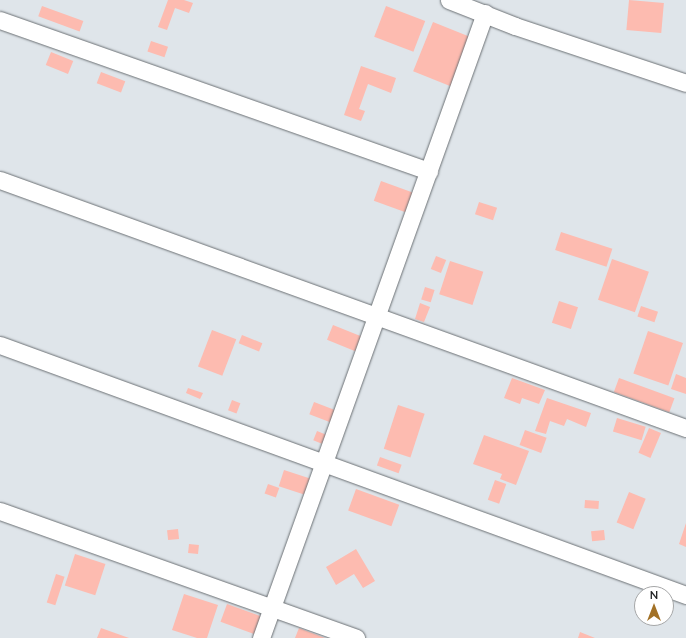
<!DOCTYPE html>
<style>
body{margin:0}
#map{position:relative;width:686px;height:638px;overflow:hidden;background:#dfe5ea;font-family:Lato,sans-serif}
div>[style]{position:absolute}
.building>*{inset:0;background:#fdbbb0;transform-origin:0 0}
.roads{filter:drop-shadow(0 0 1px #6b7074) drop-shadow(0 0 1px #6b7074)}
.minor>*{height:17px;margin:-8.5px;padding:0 8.5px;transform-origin:8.5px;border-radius:8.5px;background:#fff}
span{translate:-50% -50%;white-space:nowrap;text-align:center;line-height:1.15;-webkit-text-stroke:3.5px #fff;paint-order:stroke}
.north{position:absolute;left:634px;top:586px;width:40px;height:40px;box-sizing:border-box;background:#fff;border:1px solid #a5a6a7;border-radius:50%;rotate:0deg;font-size:11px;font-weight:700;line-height:16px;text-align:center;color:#1e2022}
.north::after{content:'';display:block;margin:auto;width:14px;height:18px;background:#a27126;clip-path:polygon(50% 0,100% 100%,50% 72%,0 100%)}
</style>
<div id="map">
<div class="building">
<div style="clip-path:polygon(168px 0,184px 0,193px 3px,189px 13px,175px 8px,167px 30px,158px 27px)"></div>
<div style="left:629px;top:0;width:35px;height:30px;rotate:5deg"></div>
<div style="left:42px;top:6px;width:44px;height:11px;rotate:20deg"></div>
<div style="left:386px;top:6px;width:42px;height:33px;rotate:21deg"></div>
<div style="left:433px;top:22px;width:41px;height:53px;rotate:22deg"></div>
<div style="left:151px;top:41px;width:18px;height:11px;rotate:19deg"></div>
<div style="left:51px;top:52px;width:24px;height:14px;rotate:22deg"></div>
<div style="clip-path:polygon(361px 66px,396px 78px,391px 93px,368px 84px,359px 109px,365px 111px,361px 121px,344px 115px)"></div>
<div style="left:101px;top:72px;width:26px;height:12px;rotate:21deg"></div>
<div style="left:381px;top:181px;width:41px;height:21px;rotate:20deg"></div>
<div style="left:479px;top:202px;width:19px;height:13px;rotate:18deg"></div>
<div style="left:561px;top:232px;width:54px;height:19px;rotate:18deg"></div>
<div style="left:436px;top:256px;width:11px;height:14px;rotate:22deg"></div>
<div style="left:612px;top:259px;width:39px;height:43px;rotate:19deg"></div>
<div style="left:450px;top:261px;width:35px;height:35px;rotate:18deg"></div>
<div style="left:425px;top:287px;width:10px;height:13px;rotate:17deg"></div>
<div style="left:559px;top:301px;width:20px;height:23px;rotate:18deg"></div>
<div style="clip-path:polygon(420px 303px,430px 307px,424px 322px,415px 319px)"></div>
<div style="left:641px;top:306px;width:18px;height:11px;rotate:19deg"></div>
<div style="left:333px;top:325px;width:41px;height:16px;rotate:22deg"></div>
<div style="left:212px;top:330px;width:26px;height:39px;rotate:21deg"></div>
<div style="left:648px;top:331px;width:37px;height:45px;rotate:19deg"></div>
<div style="left:242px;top:335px;width:22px;height:9px;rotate:22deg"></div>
<div style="clip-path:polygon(676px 374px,686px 378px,686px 394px,671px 389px)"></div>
<div style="clip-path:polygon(512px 378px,545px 390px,539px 404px,522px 398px,520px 404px,504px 398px)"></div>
<div style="left:619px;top:378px;width:59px;height:15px;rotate:20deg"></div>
<div style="clip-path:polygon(188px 388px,203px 393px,200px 399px,186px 393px)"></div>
<div style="clip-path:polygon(547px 398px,591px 413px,586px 427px,567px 419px,564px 426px,550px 421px,546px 434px,535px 431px)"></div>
<div style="left:232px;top:400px;width:9px;height:11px;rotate:21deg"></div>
<div style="left:314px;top:402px;width:30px;height:13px;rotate:21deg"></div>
<div style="left:398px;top:405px;width:28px;height:46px;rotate:18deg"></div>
<div style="left:617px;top:418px;width:30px;height:14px;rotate:17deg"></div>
<div style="left:649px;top:428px;width:13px;height:27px;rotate:23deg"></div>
<div style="left:525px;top:430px;width:23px;height:16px;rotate:20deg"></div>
<div style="left:317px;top:431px;width:16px;height:10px;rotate:22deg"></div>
<div style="clip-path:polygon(484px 435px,529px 451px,516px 485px,500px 479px,502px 474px,473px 464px)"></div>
<div style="left:380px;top:457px;width:23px;height:9px;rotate:20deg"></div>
<div style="left:284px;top:470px;width:29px;height:17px;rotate:18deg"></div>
<div style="left:495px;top:480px;width:12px;height:21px;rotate:20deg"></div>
<div style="left:268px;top:484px;width:12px;height:10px;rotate:20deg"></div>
<div style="left:356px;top:489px;width:46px;height:23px;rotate:20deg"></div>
<div style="left:629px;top:492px;width:18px;height:33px;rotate:22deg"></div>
<div style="left:585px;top:500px;width:14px;height:8px;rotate:4deg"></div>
<div style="clip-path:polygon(686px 523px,686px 547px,679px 544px)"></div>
<div style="left:178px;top:529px;width:10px;height:11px;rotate:84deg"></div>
<div style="left:604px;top:530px;width:10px;height:13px;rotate:84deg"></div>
<div style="left:189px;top:544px;width:10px;height:9px;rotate:6deg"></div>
<div style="clip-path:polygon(356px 549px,375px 581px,363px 588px,354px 574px,336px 585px,326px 567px)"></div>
<div style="left:75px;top:554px;width:32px;height:33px;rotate:18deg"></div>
<div style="left:56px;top:574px;width:9px;height:30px;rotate:18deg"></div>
<div style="clip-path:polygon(184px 594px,218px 605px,207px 638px,197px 638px,172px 630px)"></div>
<div style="left:227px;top:604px;width:41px;height:19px;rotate:20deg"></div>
<div style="clip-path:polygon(101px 628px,129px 638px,97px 638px)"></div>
<div style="clip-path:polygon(299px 628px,325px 638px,295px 638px)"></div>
<div style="clip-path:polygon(580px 632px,595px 638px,578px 638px)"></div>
</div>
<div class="roads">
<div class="minor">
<div style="left:449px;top:0;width:71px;rotate:21.5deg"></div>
<div style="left:515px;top:26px;width:180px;rotate:18.4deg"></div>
<div style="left:0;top:20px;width:455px;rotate:19.4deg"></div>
<div style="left:0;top:180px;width:729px;rotate:19.88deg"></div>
<div style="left:0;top:345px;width:730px;rotate:20.02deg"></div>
<div style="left:0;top:511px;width:378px;rotate:19.6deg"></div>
<div style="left:261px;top:638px;width:664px;rotate:-70.28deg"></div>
</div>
</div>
<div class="north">N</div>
</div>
